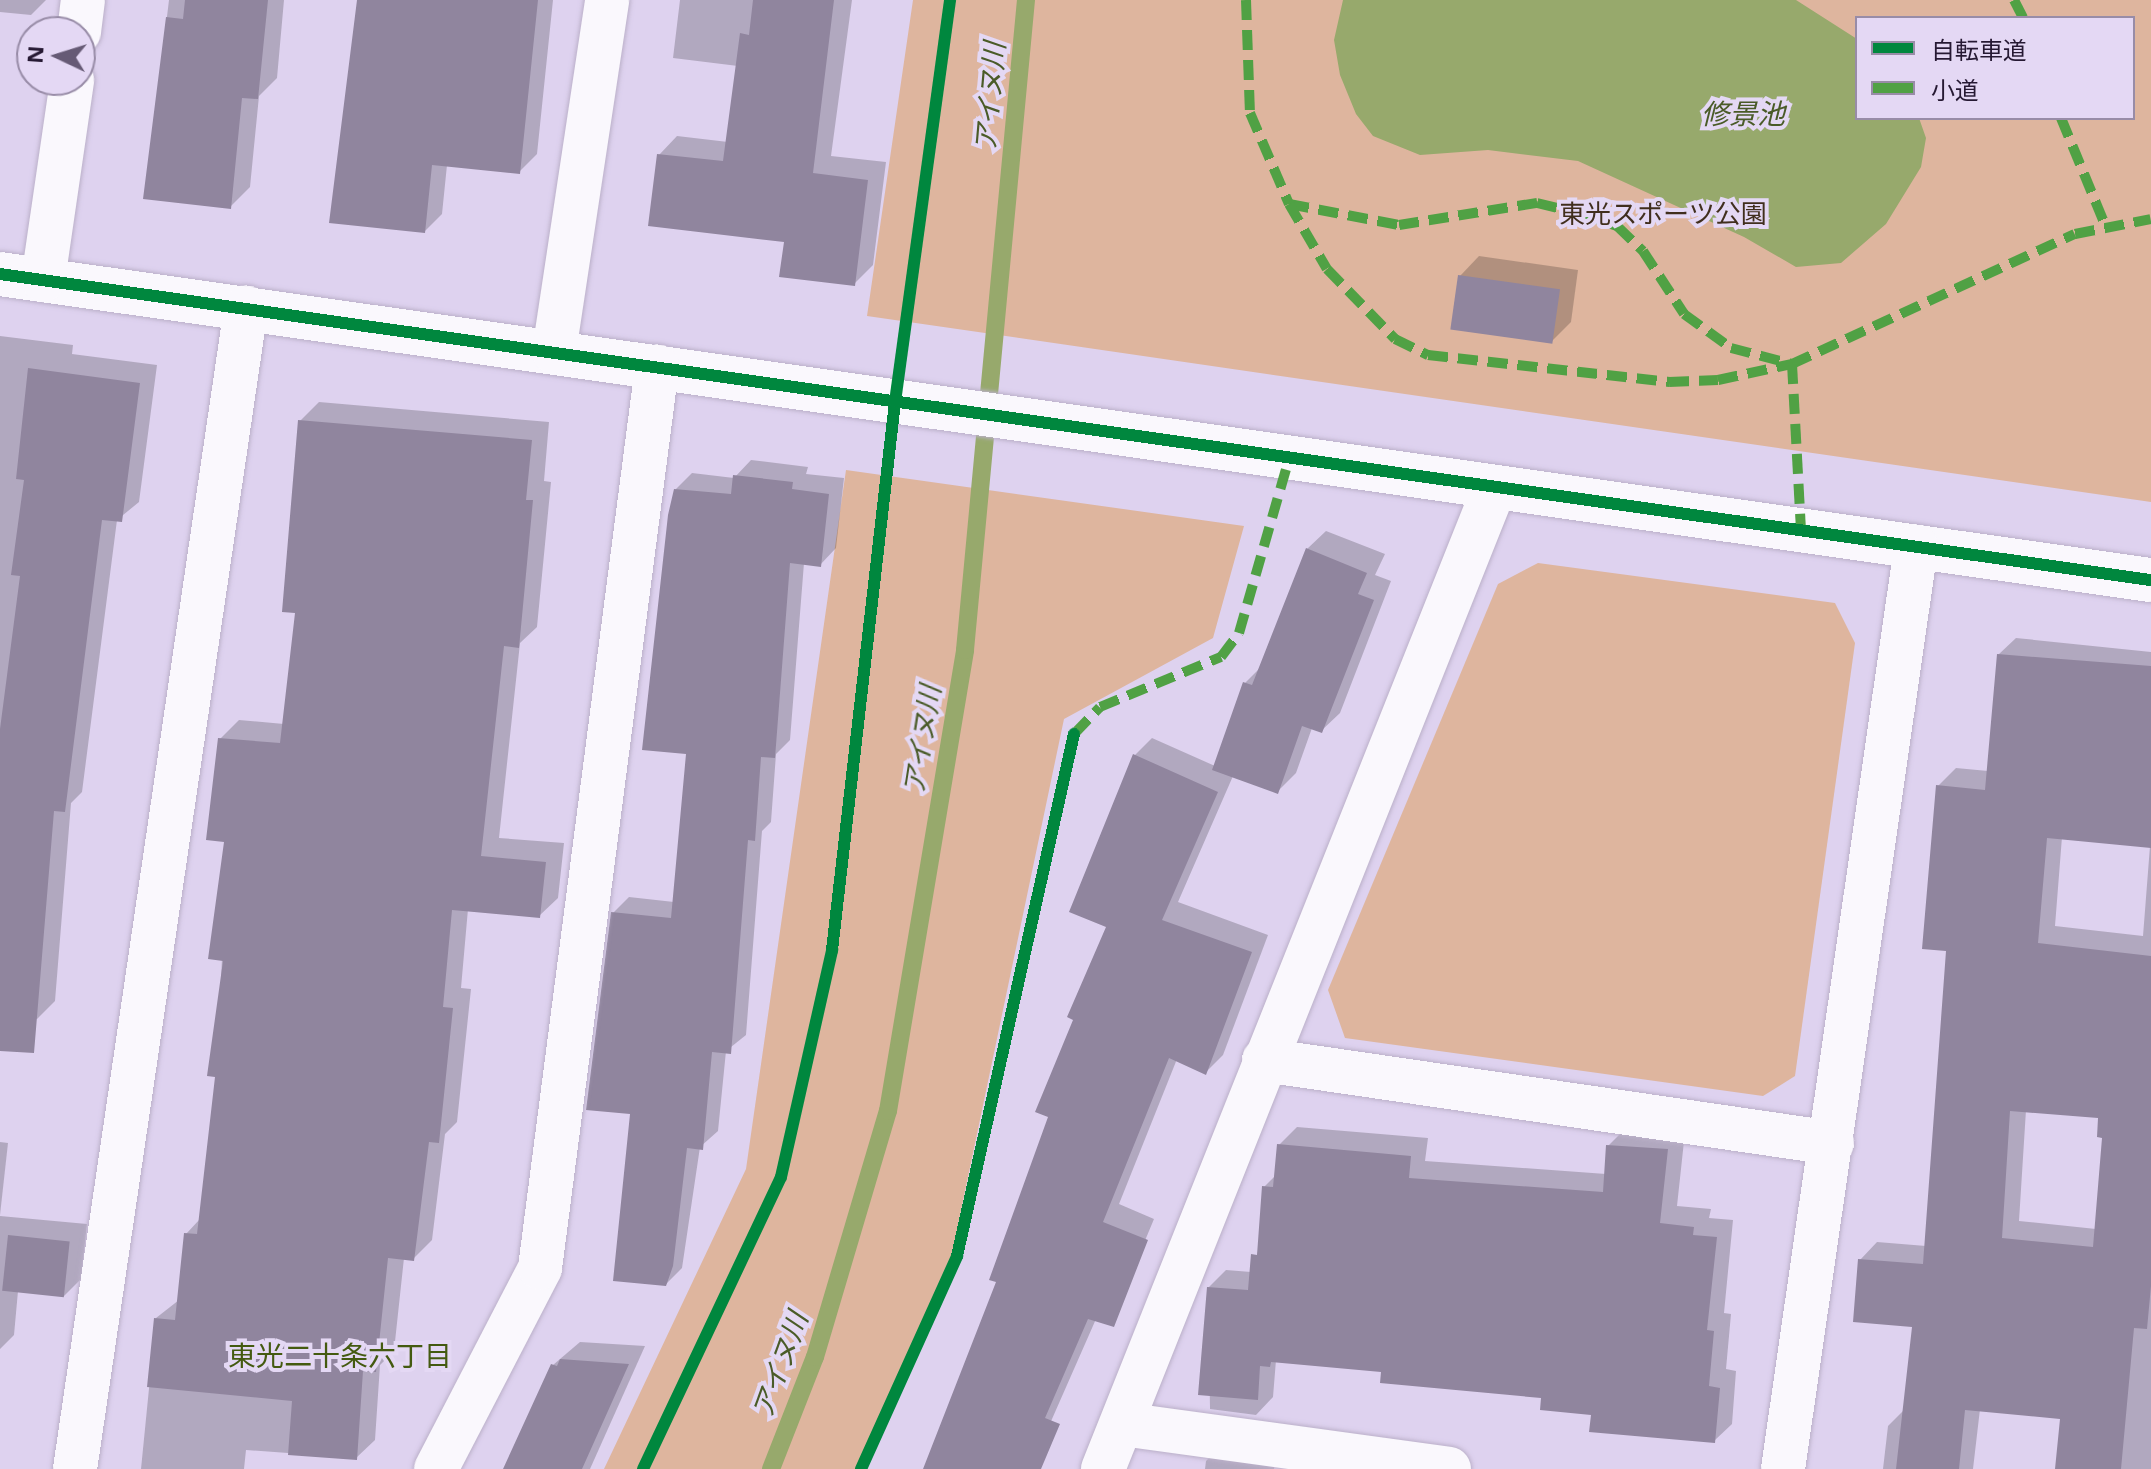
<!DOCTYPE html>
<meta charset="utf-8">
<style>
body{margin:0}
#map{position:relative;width:2151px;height:1469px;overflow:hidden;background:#ded2ef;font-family:"Open Sans","Noto Sans JP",sans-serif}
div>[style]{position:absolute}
.green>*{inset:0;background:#deb59e}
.water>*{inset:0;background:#97a96c}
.shadow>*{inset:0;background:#0003}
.stream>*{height:18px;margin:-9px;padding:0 9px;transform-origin:9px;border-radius:9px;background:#97a96c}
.building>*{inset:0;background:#90859e;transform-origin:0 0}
.roads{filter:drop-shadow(0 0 2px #bbb0c9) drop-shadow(0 0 2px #bbb0c9)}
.street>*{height:44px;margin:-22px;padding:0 22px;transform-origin:22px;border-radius:22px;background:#faf8fd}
.quiet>*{height:10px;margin-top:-5px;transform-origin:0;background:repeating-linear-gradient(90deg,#50a144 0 20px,transparent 0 30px)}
.cycleway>*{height:12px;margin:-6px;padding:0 6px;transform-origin:6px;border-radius:6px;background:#00873e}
span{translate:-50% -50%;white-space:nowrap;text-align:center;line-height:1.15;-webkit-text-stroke:8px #e4d8f4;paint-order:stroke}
.park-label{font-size:26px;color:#402e1d}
.water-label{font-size:28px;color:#4a5b28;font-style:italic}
.neighbourhood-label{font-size:28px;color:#445a10}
.legend{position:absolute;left:1855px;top:16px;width:280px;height:104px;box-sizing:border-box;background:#e4d8f4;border:2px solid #988ca7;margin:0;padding:10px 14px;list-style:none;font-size:24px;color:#261933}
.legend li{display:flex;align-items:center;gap:16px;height:40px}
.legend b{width:40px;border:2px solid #988ca7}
.north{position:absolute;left:16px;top:16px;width:80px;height:80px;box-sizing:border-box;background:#e4d8f4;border:2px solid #988ca7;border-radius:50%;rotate:274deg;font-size:22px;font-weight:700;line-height:32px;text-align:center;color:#261933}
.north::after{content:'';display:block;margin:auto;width:28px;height:36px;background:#665a75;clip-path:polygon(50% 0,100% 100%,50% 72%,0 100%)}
</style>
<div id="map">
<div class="green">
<div style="clip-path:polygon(evenodd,913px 0,2151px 0,2151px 502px,867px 316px,913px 0,1857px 18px,2133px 18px,2133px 118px,1857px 118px,1857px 18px)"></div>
<div style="clip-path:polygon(846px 470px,1244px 526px,1213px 638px,1064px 719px,951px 1258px,863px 1469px,604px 1469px,746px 1169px)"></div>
<div style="clip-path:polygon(1538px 563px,1835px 603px,1855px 643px,1795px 1076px,1763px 1096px,1345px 1038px,1328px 990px,1498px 584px)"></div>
</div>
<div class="water">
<div style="clip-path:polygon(1343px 0,1796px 0,1857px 39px,1857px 118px,1919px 118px,1926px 138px,1921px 167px,1886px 224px,1841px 263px,1796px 267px,1744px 237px,1578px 161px,1488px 150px,1420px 155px,1373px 136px,1356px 114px,1340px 75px,1334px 40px)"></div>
</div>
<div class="shadow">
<div style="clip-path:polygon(0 0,46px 0,31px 15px,0 12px)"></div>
<div style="clip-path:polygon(169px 0,284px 0,277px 78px,259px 96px,250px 187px,231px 206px,145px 197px)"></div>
<div style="clip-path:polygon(359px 0,553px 0,537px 154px,520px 171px,447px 165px,442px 214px,425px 231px)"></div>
<div style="clip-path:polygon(680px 0,852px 0,831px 156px,886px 162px,873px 265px,854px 284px,659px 155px,677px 136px,728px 142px,738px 66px,673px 58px)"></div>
<div style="clip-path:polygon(1479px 256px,1578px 270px,1571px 322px,1552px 341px,1460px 276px)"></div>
<div style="clip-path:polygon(0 336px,73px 345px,72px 354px,157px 365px,139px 502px,117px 520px,82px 792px,71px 803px,55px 1001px,37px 1019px,0 1015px)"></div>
<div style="clip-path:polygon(319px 402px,549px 422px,544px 481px,551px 482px,537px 627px,520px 643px,499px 838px,564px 843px,558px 898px,539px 916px,468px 909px,461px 988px,471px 989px,457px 1122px,445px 1134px,432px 1240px,413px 1259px,404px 1258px,394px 1351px,380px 1365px,375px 1440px,356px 1458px,246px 1450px,244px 1469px,141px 1469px,156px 1318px,179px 1300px,186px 1234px,200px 1219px,217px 1075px,227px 840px,220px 739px,239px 720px,284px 724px,297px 612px,300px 421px)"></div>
<div style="clip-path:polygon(751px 460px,808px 467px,806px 474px,844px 478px,836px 548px,820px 565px,804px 563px,790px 740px,776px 754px,771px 822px,762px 831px,746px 1035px,726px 1051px,718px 1131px,700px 1147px,682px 1268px,666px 1284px,632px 1112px,613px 913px,629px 897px,674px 902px,688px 752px,676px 489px,692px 473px,734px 478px)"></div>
<div style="clip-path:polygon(1326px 531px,1385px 554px,1375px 575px,1391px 581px,1340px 713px,1321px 731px,1312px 728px,1296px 773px,1277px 792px,1233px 776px,1178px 902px,1268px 935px,1223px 1055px,1206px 1072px,1177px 1059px,1119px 1204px,1154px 1219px,1119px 1303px,1096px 1319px,1030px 1469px,927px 1469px,998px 1281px,1109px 926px,1135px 755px,1152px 738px,1215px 766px,1245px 683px,1261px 667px,1307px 549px)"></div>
<div style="clip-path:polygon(evenodd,2016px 638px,2151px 652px,2151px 1469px,2058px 1469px,2062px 1417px,1980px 1409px,1973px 1469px,1883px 1469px,1888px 1426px,1905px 1409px,1914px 1325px,1860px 1260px,1877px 1242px,1926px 1246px,1948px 949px,1938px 786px,1956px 768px,1988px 771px,1998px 655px,2016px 638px,2062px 837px,2150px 846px,2143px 936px,2055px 926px,2062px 837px,2016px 638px,2026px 1110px,2100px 1116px,2104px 1136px,2096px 1229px,2019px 1221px,2026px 1110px)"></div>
<div style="clip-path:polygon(1297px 1127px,1428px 1138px,1425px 1161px,1606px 1174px,1608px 1146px,1626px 1128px,1685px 1132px,1677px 1206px,1711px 1209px,1709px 1218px,1733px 1220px,1724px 1313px,1731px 1314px,1726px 1369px,1736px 1371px,1732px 1424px,1714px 1441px,1543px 1397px,1383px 1370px,1276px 1360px,1273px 1397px,1256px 1415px,1210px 1409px,1208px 1288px,1226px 1270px,1251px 1272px,1259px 1249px,1264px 1187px,1277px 1174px,1279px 1145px)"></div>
<div style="clip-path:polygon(0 1142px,8px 1143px,0 1215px)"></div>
<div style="clip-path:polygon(0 1216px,87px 1224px,81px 1279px,64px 1296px,18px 1291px,14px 1335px,0 1349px)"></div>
<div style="clip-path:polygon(580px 1342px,645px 1346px,590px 1469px,505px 1469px,553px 1365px)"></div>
<div style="clip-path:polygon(1224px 1444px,1275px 1459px,1274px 1469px,1205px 1469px,1206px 1461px)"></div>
</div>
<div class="stream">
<div style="left:771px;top:1469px;width:120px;rotate:-68.6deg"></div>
<div style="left:815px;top:1357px;width:257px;rotate:-73.5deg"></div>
<div style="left:888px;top:1111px;width:467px;rotate:-80.5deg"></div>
<div style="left:965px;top:650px;width:653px;rotate:-84.64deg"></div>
</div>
<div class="building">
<div style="clip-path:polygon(185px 0,268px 0,258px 99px,242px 98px,231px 209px,143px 199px,166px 17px,183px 19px)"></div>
<div style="clip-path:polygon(357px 0,538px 0,520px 174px,432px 165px,425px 233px,329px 223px)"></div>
<div style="clip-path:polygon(753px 0,834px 0,813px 173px,868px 180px,855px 286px,779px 277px,784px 242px,648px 226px,657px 154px,723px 161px,740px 33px,749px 35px)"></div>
<div style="left:1458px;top:275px;width:103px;height:55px;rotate:8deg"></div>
<div style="clip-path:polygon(28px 368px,140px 383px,122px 522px,102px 520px,65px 812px,54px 811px,34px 1053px,0 1051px,0 729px,20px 576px,11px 575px,24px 480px,16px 479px)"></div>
<div style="clip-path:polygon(298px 420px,532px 440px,526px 500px,533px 500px,519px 648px,504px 646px,481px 856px,546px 862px,540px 918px,452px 910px,443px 1007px,453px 1008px,439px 1143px,429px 1142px,414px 1261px,388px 1258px,376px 1372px,363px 1371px,357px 1460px,288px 1455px,292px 1401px,147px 1387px,154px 1318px,175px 1320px,184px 1233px,197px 1234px,215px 1077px,207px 1076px,223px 961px,208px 959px,224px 842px,206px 840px,218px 738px,280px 743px,295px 613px,282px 612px)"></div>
<div style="clip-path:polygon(733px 475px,793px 482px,792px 489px,829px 494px,821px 567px,790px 563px,775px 758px,761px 757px,755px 841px,748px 840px,731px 1054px,712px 1052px,703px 1150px,687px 1148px,673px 1266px,666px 1286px,613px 1281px,630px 1114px,586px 1110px,611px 912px,671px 918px,686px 754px,642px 750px,668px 515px,674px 489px,731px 494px)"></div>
<div style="clip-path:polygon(1306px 548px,1367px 573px,1358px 594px,1374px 600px,1322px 733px,1302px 726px,1278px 794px,1212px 770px,1243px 682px,1252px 685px)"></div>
<div style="clip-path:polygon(evenodd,1997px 654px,2151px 666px,2151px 848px,2047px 838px,2038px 943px,2151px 956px,2151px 1286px,2147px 1329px,2134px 1328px,2121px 1469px,2055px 1469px,2060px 1419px,1965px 1410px,1959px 1469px,1896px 1469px,1912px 1327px,1853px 1322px,1858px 1259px,1923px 1264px,1946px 951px,1922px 949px,1936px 785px,1985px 790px,1997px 654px,2010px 1111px,2098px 1118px,2097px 1137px,2102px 1138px,2093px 1247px,2002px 1238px,2010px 1111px)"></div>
<div style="clip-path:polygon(1133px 754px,1218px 792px,1162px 920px,1252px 952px,1206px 1075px,1169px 1058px,1103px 1222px,1148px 1240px,1114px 1327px,1088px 1319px,1045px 1418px,1060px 1424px,1041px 1469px,923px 1469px,996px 1282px,989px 1280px,1048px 1117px,1035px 1112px,1073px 1020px,1067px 1017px,1106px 927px,1069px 912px)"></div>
<div style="clip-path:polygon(1277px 1144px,1411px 1156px,1409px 1178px,1603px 1192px,1606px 1145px,1668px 1149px,1660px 1223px,1694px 1227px,1693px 1235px,1717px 1237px,1707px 1330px,1714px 1331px,1709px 1386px,1720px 1388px,1715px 1443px,1589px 1432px,1591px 1415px,1540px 1410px,1541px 1398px,1380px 1383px,1381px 1372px,1271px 1362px,1270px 1367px,1260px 1366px,1258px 1400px,1198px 1395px,1207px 1287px,1248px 1290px,1251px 1254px,1257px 1255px,1262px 1186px,1273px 1187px)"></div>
<div style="left:8px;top:1235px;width:62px;height:56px;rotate:6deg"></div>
<div style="clip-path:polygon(560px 1359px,629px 1364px,582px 1469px,503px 1469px,551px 1364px,557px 1366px)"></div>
</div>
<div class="roads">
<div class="street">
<div style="left:79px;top:32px;width:32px;rotate:-83deg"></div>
<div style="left:0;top:274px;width:2173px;rotate:8.1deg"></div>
<div style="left:43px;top:280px;width:202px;rotate:-81.7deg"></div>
<div style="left:554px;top:352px;width:356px;rotate:-81.4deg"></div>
<div style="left:1264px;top:1060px;width:574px;rotate:8.31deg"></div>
<div style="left:1122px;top:1424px;width:330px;rotate:7.8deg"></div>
<div style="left:75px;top:1469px;width:1174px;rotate:-81.62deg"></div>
<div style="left:436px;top:1469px;width:226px;rotate:-62.6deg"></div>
<div style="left:540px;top:1268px;width:909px;rotate:-82.6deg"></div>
<div style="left:1103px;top:1469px;width:1055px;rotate:-68.25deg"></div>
<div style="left:1783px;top:1469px;width:932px;rotate:-81.79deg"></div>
</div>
</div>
<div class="quiet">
<div style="left:1246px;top:0;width:113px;rotate:88deg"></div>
<div style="left:1250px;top:113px;width:99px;rotate:66.8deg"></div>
<div style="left:1289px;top:204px;width:112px;rotate:10.8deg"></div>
<div style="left:1399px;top:225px;width:140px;rotate:-9.1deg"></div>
<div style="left:1537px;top:203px;width:46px;rotate:13.7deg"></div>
<div style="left:1582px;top:214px;width:37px;rotate:19deg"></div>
<div style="left:1617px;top:226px;width:36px;rotate:44deg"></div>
<div style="left:1643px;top:251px;width:75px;rotate:56.9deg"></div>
<div style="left:1684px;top:314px;width:58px;rotate:35.9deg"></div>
<div style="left:1731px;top:348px;width:63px;rotate:14.7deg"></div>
<div style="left:1792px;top:364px;width:311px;rotate:-24.7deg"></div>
<div style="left:2075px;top:234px;width:77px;rotate:-11.2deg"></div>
<div style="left:2014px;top:0;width:20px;rotate:63deg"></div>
<div style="left:2061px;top:118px;width:118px;rotate:67.6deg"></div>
<div style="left:1289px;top:204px;width:75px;rotate:59.7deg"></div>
<div style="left:1327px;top:269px;width:98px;rotate:45.8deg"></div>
<div style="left:1395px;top:339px;width:37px;rotate:26deg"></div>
<div style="left:1428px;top:355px;width:243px;rotate:6.4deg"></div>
<div style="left:1669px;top:382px;width:49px;rotate:-2.3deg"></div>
<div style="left:1718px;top:380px;width:76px;rotate:-12.2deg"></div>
<div style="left:1792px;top:364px;width:164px;rotate:86.9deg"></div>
<div style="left:1074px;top:734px;width:37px;rotate:-46deg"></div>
<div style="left:1100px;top:707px;width:131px;rotate:-22.5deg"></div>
<div style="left:1221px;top:657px;width:30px;rotate:-53deg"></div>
<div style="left:1239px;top:633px;width:181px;rotate:-74deg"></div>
</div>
<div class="cycleway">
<div style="left:0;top:274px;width:2173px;rotate:8.1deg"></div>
<div style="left:643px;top:1469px;width:323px;rotate:-64.7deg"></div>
<div style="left:781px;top:1177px;width:233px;rotate:-77.3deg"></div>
<div style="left:832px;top:950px;width:552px;rotate:-83.44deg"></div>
<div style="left:895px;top:402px;width:406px;rotate:-82.2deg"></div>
<div style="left:861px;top:1469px;width:234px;rotate:-65.7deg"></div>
<div style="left:957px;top:1256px;width:535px;rotate:-77.37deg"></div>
</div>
<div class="park-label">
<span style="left:1663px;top:214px">東光スポーツ公園</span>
</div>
<div class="water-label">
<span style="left:989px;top:97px;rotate:-85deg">アイヌ川</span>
<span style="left:1743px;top:113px">修景池</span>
<span style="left:921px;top:740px;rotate:-81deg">アイヌ川</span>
<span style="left:779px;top:1365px;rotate:-70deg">アイヌ川</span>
</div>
<div class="neighbourhood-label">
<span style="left:340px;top:1355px">東光二十条六丁目</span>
</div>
<ul class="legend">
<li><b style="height:10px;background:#00873e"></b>自転車道</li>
<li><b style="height:10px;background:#50a144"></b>小道</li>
</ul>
<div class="north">N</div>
</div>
